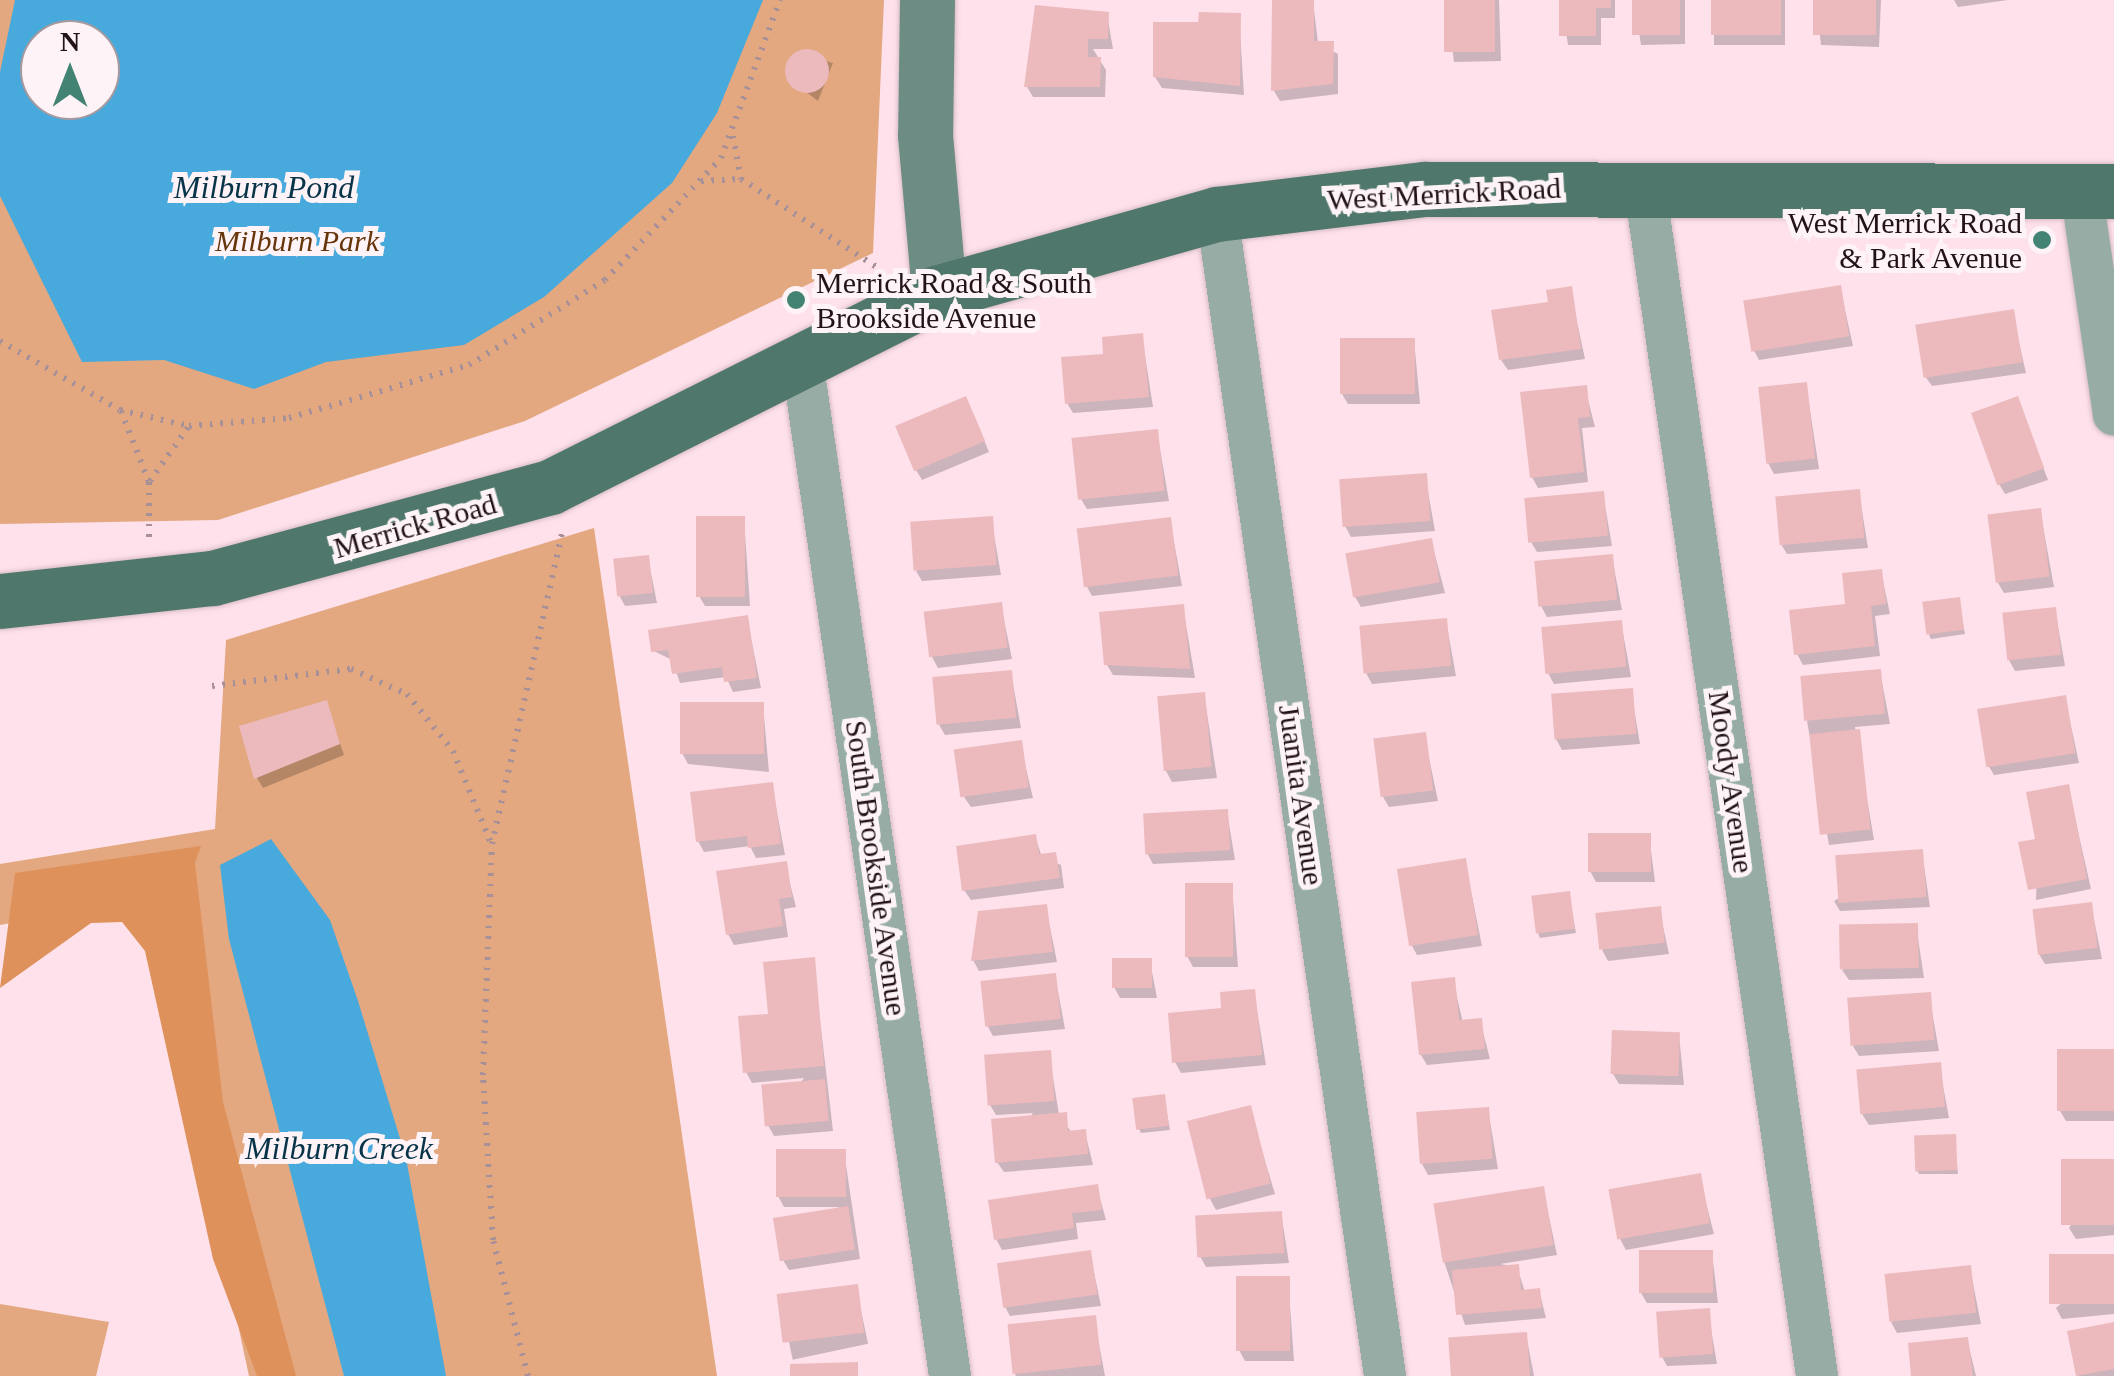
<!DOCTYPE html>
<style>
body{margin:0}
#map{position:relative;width:2114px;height:1376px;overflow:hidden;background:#fee1eb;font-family:Georgia,serif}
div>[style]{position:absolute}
.green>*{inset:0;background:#e3a880}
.forest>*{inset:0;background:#de915b}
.water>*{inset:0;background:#48a9dc}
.shadow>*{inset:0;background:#0003;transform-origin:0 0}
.building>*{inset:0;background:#ecbabd;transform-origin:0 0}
.round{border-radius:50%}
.path>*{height:6px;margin-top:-3px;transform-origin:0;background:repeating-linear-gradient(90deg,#a89098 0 2.5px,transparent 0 10.5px)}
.roads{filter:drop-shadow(0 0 2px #d7bcc5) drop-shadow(0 0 2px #d7bcc5)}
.minor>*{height:42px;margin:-21px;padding:0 21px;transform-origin:21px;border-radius:21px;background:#96aca5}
.secondary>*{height:55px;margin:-27.5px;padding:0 27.5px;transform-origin:27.5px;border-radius:27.5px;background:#6d8d84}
.primary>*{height:55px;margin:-27.5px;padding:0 27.5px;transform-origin:27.5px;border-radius:27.5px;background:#4f776c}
.dots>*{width:28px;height:28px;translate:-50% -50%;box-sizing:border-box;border:5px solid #fef4f8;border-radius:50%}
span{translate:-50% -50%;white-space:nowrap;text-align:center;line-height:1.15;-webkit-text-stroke:10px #fef4f8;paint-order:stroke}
.street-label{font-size:30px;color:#231219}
.poi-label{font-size:30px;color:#231219}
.right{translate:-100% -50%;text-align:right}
.left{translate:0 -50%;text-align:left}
.park-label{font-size:30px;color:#67350a;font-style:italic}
.water-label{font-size:32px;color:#083449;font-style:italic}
.north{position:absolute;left:20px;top:20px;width:100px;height:100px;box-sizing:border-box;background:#fef4f8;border:2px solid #a69a9f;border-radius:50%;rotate:0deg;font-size:28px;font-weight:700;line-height:40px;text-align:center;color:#231219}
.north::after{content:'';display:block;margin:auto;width:35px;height:45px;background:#438373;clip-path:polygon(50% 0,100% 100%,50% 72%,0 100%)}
</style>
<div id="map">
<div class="green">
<div style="clip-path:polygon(evenodd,0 0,884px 0,873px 253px,525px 421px,218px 520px,0 524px,0 0,40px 40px,100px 40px,100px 100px,40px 100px,40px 40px)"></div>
<div style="clip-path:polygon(594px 528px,717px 1376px,249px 1376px,146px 898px,0 925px,0 864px,215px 829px,226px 640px)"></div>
<div style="clip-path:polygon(0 1304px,109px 1322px,96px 1376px,0 1376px)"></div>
</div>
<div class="forest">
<div style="clip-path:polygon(201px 846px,195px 863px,223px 1102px,296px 1376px,257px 1376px,213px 1259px,145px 951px,122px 922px,91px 923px,0 988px,15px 873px)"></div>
</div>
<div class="water">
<div style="clip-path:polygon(evenodd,15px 0,763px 0,717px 113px,672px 183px,544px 297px,464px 345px,326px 362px,254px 389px,164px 360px,82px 362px,0 196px,0 72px,15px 0,100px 40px,100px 100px,40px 100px,40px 40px,100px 40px)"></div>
<div style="clip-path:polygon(271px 839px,330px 920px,358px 1001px,406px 1158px,446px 1376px,344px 1376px,229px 939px,220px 865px)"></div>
</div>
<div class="shadow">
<div style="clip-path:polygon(1446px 0,1499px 0,1501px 61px,1454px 62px)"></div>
<div style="clip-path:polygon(1561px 0,1615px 0,1615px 18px,1601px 18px,1601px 45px,1568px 45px)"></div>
<div style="clip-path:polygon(1634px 0,1685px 0,1685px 44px,1641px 45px)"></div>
<div style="left:1714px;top:0;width:71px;height:45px"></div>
<div style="clip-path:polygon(1816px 0,1881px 0,1879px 47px,1821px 45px)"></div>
<div style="clip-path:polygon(1954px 0,2008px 0,1958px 7px)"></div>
<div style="clip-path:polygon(1313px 1px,1318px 43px,1338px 54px,1338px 94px,1280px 101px,1274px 91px)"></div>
<div style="clip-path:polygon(1107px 14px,1113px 49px,1093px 49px,1106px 70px,1105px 97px,1033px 97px,1027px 87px)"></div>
<div style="clip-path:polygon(1239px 15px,1244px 95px,1162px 88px,1155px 77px,1200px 24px)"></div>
<div style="clip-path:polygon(796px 53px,833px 63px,818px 101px,786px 77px)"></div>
<div style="clip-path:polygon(1840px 287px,1853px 346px,1759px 360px,1753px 349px)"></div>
<div style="clip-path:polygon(1570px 289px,1585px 359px,1508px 370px,1501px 360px)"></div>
<div style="clip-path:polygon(2012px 312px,2026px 373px,1932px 386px,1925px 376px)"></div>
<div style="clip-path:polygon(1142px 336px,1153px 407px,1073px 413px,1067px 403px,1106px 356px)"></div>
<div style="clip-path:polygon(1414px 340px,1420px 404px,1348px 404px,1342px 394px)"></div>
<div style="clip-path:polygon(1806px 384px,1819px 469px,1774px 474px,1768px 463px)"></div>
<div style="clip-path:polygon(1585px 388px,1595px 427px,1582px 428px,1588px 482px,1538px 488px,1532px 477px)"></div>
<div style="clip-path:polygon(2017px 399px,2048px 480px,2005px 494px,1999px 484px)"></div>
<div style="clip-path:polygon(971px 409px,989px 452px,922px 480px,916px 470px)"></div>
<div style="clip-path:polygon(1157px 432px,1169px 501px,1087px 509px,1081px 499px)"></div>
<div style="clip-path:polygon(1425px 475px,1435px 531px,1351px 537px,1345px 526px)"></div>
<div style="clip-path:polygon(1859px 492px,1868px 548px,1787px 554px,1781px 544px)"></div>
<div style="clip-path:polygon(1603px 494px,1612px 546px,1537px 552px,1531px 542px)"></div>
<div style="clip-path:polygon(2040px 510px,2054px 587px,2004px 593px,1998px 583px)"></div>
<div style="clip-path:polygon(991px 518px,1001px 575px,922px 581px,916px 571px)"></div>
<div style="clip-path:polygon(744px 519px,750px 606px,705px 606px,699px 596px)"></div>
<div style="clip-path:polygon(1170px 520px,1182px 586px,1092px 596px,1086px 585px)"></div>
<div style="clip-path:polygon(1431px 540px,1445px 593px,1361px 607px,1355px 597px)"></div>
<div style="clip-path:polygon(1612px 557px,1622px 610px,1547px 617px,1541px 606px)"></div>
<div style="clip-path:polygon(648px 558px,657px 603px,625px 606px,619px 595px)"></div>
<div style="clip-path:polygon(1881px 572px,1890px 614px,1875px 616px,1880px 656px,1803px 665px,1797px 654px)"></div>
<div style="clip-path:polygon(1958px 599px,1965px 634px,1931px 639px,1929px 635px)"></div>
<div style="clip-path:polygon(1001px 605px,1012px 659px,938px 668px,932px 657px)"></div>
<div style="clip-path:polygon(1183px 607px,1195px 678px,1113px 675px,1107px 665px)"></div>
<div style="clip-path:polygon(2055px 609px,2065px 666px,2015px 671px,2009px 660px)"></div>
<div style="clip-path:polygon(747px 618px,761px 688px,733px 692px,726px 677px,680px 683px,672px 660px,654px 651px)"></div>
<div style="clip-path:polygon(1446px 621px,1456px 676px,1372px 684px,1366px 673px)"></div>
<div style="clip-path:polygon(1621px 622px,1631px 677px,1554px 684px,1548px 673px)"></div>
<div style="clip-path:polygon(1880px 672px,1890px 724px,1855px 727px,1874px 840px,1829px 845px,1807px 721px)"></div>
<div style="clip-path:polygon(1011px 673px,1021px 728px,945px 735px,939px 725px)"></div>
<div style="clip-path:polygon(1631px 691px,1640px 744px,1562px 750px,1556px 739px)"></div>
<div style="clip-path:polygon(1204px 694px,1217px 778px,1172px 782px,1166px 771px)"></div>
<div style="clip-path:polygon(2065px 698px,2079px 763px,1994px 775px,1988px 765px)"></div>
<div style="clip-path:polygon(326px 703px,344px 755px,263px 788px,257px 778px)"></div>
<div style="clip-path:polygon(763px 705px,769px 772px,688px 764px,682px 753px)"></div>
<div style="clip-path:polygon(1424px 734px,1438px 801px,1389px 807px,1383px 797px)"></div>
<div style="clip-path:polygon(1020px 743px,1033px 798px,971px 807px,964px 797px)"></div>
<div style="clip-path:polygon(772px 785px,785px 855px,756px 858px,750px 846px,704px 852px,698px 841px)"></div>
<div style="clip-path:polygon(2068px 787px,2091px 889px,2036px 900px,2038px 841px)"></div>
<div style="clip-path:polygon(1227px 812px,1235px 860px,1153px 864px,1147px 853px)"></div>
<div style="clip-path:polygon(1649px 835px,1655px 882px,1596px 882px,1590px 871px)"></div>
<div style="clip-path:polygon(1035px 837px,1042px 857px,1061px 865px,1064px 888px,971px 900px,964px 890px)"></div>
<div style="clip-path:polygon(1922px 852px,1930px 907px,1840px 911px,1834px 901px)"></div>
<div style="clip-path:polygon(1465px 861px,1482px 946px,1417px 955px,1411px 944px)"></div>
<div style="clip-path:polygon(785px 864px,796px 907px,784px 909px,788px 937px,734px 945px,728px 934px)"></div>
<div style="clip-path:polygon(1232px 886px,1238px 967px,1193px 967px,1187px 956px)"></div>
<div style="clip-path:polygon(1569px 894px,1576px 933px,1540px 938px,1538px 933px)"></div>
<div style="clip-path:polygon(2091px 905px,2102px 959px,2045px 964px,2039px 954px)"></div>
<div style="clip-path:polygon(1046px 907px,1057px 962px,979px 971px,973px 960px)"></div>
<div style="clip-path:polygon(1659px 908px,1669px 954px,1608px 961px,1602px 950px)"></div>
<div style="clip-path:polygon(1916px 925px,1924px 978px,1849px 980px,1842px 970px)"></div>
<div style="clip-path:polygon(813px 960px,833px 1131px,774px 1136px,768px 1125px,804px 1078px,752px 1083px,746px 1072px,770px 1016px)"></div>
<div style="clip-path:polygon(1150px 961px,1157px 998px,1120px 998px,1114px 987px)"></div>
<div style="clip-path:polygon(1055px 975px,1065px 1029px,993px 1036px,987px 1025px)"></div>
<div style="clip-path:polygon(1453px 980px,1463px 1023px,1480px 1021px,1490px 1059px,1427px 1065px,1421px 1055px)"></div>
<div style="clip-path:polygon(1254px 992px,1266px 1065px,1181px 1073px,1175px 1062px)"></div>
<div style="clip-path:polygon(1929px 995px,1939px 1051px,1859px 1056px,1853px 1046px)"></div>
<div style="clip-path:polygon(1679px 1035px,1684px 1085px,1619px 1084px,1613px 1074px)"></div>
<div style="clip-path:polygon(1049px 1052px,1059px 1115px,1072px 1133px,1085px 1132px,1093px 1165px,1004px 1172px,997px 1162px,1033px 1113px,996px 1115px,990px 1105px)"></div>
<div style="clip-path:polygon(2114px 1052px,2114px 1121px,2066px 1121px,2060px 1111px)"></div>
<div style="clip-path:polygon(1939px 1064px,1949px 1118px,1869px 1125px,1862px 1114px)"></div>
<div style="clip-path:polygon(1164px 1096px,1170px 1130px,1141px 1133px,1139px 1129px)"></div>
<div style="clip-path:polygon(1249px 1108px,1275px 1194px,1216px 1210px,1210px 1199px)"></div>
<div style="clip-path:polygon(1488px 1109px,1498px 1169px,1428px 1175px,1422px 1164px)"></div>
<div style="clip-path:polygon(1954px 1137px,1958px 1174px,1919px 1174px,1917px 1170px)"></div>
<div style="clip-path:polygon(844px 1152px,860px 1259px,789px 1270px,783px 1260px,839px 1207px,784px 1207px,778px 1196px)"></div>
<div style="clip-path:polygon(2114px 1161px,2114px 1235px,2076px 1239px,2069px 1228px)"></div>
<div style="clip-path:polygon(1699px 1176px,1714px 1234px,1626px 1250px,1620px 1239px)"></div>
<div style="clip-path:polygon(1097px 1187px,1106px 1220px,1076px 1223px,1078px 1239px,1002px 1250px,996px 1239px)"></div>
<div style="clip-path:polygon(1543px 1188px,1557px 1255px,1500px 1264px,1517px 1267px,1525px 1292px,1539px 1290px,1546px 1318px,1465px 1325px,1444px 1261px)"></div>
<div style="clip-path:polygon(1281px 1213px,1289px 1263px,1206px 1267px,1200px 1256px)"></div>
<div style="clip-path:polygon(1090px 1253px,1101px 1306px,1010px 1316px,1004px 1305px)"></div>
<div style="clip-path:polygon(1712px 1253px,1718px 1303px,1647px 1303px,1641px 1293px)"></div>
<div style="clip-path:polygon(2114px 1257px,2114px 1314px,2062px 1319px,2056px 1308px)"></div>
<div style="clip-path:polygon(1970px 1268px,1981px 1324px,1897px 1333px,1891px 1322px)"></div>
<div style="clip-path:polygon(1288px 1278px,1294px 1361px,1245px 1361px,1239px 1350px)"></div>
<div style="left:856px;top:1287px;width:58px;height:77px;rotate:78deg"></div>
<div style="clip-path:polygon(1708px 1311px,1717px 1364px,1667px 1366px,1661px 1355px)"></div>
<div style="clip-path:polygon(1094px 1318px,1105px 1376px,1016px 1376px,1015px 1374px)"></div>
<div style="clip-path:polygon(2114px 1325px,2114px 1376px,2078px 1376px,2070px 1333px)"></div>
<div style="clip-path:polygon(1526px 1334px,1534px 1376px,1454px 1376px)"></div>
<div style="clip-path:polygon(1967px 1339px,1976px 1376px,1914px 1376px)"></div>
</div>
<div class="building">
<div style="clip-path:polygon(1272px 0,1314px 0,1314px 41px,1334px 41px,1333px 84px,1271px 91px)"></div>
<div style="left:1444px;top:0;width:51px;height:52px"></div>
<div style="clip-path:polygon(1559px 0,1611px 0,1611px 8px,1596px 8px,1596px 36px,1559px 36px)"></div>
<div style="left:1632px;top:0;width:48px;height:35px"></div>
<div style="left:1711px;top:0;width:70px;height:35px"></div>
<div style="left:1813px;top:0;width:63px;height:35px"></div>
<div style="clip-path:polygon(1035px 5px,1109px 12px,1108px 39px,1088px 39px,1088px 57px,1101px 57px,1100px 87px,1024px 87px)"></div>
<div style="clip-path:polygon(1199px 12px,1241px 13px,1240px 86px,1153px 77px,1153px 22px,1198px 22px)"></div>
<div class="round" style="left:785px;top:49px;width:44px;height:44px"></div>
<div style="left:1841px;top:285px;width:52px;height:99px;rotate:81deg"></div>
<div style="clip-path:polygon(1572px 286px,1581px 349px,1499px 360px,1491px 310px,1548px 302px,1546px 290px)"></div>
<div style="left:2014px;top:309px;width:54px;height:100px;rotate:81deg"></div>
<div style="clip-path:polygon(1143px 333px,1149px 397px,1065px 404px,1061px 357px,1103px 354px,1102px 337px)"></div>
<div style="left:1340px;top:338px;width:75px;height:56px"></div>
<div style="left:1807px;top:382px;width:77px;height:49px;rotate:84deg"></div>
<div style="clip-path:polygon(1587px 385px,1590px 417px,1578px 418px,1584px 472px,1530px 478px,1520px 392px)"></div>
<div style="left:966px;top:396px;width:49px;height:77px;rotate:67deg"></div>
<div style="left:2018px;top:396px;width:77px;height:50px;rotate:70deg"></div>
<div style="left:1158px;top:429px;width:62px;height:87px;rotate:84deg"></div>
<div style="left:1427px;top:473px;width:48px;height:88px;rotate:86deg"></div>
<div style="left:1860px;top:489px;width:49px;height:85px;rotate:85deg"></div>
<div style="left:1604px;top:491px;width:45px;height:80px;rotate:85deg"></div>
<div style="left:2041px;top:508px;width:69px;height:54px;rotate:83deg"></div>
<div style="left:696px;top:516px;width:49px;height:81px"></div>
<div style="left:993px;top:516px;width:49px;height:83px;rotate:86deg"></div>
<div style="left:1171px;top:517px;width:59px;height:95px;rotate:83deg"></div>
<div style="left:1432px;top:538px;width:45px;height:88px;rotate:80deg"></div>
<div style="left:1613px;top:554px;width:46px;height:79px;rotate:85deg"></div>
<div style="left:649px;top:555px;width:38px;height:36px;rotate:84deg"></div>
<div style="clip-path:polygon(1882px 569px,1886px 604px,1871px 606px,1875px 646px,1794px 655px,1789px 610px,1845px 604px,1842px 573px)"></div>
<div style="left:1960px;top:597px;width:33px;height:38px;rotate:83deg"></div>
<div style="left:1002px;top:602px;width:46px;height:79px;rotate:83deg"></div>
<div style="clip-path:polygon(1184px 604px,1190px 669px,1104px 665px,1099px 612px)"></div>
<div style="left:2056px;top:607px;width:48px;height:54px;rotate:84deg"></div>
<div style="clip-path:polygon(748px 615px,757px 678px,724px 682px,722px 667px,672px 674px,668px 650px,651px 652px,648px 630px)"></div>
<div style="left:1447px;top:618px;width:48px;height:88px;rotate:85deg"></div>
<div style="left:1622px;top:620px;width:47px;height:81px;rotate:85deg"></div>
<div style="left:1881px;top:669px;width:45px;height:81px;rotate:85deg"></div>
<div style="left:1012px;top:670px;width:48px;height:80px;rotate:85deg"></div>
<div style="left:1633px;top:688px;width:46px;height:82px;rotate:86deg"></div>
<div style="left:1205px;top:692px;width:75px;height:48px;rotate:85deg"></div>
<div style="left:2066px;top:695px;width:59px;height:90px;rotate:81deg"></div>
<div style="clip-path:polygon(327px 700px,340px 744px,254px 779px,239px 726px)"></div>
<div style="left:680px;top:702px;width:84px;height:52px"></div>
<div style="left:1860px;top:729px;width:101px;height:51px;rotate:84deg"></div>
<div style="left:1426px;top:732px;width:59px;height:53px;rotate:83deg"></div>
<div style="left:1022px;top:740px;width:48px;height:69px;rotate:82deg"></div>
<div style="clip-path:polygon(773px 782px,781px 844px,748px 848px,747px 836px,696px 842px,690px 792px)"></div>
<div style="clip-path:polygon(2069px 784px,2087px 879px,2028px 890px,2018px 842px,2035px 839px,2026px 792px)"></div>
<div style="left:1228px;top:809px;width:41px;height:85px;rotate:87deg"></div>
<div style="left:1588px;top:833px;width:63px;height:39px"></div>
<div style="clip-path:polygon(1036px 834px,1039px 854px,1056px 852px,1060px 878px,962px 891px,956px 846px)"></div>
<div style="left:1923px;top:849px;width:48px;height:88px;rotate:86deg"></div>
<div style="left:1466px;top:858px;width:78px;height:70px;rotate:81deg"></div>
<div style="clip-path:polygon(787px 861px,792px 897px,779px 899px,783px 926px,726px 935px,716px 871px)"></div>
<div style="left:1185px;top:883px;width:48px;height:74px"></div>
<div style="left:1570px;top:891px;width:38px;height:39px;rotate:83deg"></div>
<div style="left:2092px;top:902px;width:46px;height:60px;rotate:83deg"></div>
<div style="clip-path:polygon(1047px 904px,1053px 952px,971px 961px,978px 911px)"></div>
<div style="left:1661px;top:906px;width:37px;height:66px;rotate:84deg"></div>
<div style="left:1918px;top:923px;width:45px;height:79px;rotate:89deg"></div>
<div style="clip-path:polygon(815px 957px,824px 1066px,743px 1073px,738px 1016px,768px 1014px,763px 962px)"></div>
<div style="left:1112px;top:958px;width:40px;height:30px"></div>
<div style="left:1056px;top:973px;width:46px;height:76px;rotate:84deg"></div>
<div style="clip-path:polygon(1455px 977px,1459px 1020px,1482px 1018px,1485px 1049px,1419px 1055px,1411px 982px)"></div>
<div style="clip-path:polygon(1255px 989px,1262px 1055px,1172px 1063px,1168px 1013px,1221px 1008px,1220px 992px)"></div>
<div style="left:1931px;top:992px;width:48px;height:84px;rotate:86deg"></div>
<div style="left:1612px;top:1030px;width:68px;height:44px;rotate:2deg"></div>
<div style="left:2057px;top:1049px;width:57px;height:62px"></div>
<div style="left:1051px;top:1050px;width:51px;height:67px;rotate:86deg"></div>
<div style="left:1941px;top:1062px;width:45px;height:85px;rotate:85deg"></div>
<div style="left:825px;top:1079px;width:42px;height:64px;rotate:85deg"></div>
<div style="left:1165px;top:1094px;width:32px;height:33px;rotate:83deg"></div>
<div style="left:1251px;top:1105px;width:81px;height:66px;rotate:76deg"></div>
<div style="left:1489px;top:1107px;width:52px;height:73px;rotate:86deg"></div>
<div style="clip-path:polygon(1067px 1112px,1068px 1131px,1086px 1129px,1088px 1154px,995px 1163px,991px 1119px)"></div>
<div style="left:1956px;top:1134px;width:36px;height:42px;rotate:88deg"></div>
<div style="left:776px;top:1149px;width:70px;height:48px"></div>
<div style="left:2114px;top:1159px;width:66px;height:53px;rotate:90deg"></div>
<div style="left:1701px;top:1173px;width:51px;height:94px;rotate:80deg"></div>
<div style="clip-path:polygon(1098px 1184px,1102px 1210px,1072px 1213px,1074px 1228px,994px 1240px,988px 1200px)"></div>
<div style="left:1544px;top:1186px;width:60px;height:112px;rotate:81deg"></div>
<div style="left:848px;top:1206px;width:44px;height:76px;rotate:81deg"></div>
<div style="left:1282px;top:1211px;width:42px;height:87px;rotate:87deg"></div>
<div style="left:1091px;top:1250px;width:45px;height:95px;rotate:82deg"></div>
<div style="left:1639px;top:1250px;width:74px;height:43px"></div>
<div style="left:2114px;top:1254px;width:50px;height:65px;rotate:90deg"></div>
<div style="clip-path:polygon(1519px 1264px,1521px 1290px,1540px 1288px,1542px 1308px,1456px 1315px,1452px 1270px)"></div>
<div style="left:1971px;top:1265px;width:48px;height:87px;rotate:84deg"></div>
<div style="left:1236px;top:1276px;width:54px;height:75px"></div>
<div style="left:858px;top:1284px;width:49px;height:82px;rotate:83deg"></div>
<div style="left:1710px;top:1308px;width:46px;height:54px;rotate:86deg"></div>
<div style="left:1096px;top:1315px;width:50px;height:89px;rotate:84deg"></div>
<div style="clip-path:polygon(2114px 1322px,2114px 1369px,2076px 1376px,2067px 1331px)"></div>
<div style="left:1527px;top:1332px;width:44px;height:79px;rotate:86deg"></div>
<div style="clip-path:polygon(1968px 1337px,1973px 1376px,1911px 1376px,1908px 1343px)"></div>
<div style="clip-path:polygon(858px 1362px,858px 1376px,790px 1376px,790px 1364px)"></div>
</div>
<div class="path">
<div style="left:733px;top:136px;width:44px;rotate:79.5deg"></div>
<div style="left:701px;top:181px;width:40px;rotate:-2.9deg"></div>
<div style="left:741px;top:179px;width:167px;rotate:33deg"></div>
<div style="left:0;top:341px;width:138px;rotate:29.9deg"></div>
<div style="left:120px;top:410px;width:71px;rotate:13.1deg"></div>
<div style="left:189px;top:426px;width:100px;rotate:-4.6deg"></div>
<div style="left:289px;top:418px;width:188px;rotate:-16.4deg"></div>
<div style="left:469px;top:365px;width:160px;rotate:-32deg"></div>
<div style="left:605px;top:280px;width:168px;rotate:-46.4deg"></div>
<div style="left:721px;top:158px;width:169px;rotate:-69.5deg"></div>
<div style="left:121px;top:411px;width:76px;rotate:68.5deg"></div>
<div style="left:149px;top:482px;width:61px;rotate:90deg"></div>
<div style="left:150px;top:481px;width:67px;rotate:-54.7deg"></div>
<div style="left:212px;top:686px;width:140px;rotate:-7deg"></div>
<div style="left:351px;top:669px;width:61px;rotate:24.1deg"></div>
<div style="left:407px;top:694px;width:73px;rotate:51.1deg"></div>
<div style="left:453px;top:751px;width:100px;rotate:67.6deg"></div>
<div style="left:528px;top:1376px;width:140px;rotate:-104.4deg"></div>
<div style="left:493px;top:1240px;width:165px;rotate:-93.5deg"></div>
<div style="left:483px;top:1075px;width:231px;rotate:-87.8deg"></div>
<div style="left:492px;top:844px;width:323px;rotate:-77.3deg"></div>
</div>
<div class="roads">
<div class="minor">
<div style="left:1645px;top:188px;width:1200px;rotate:81.76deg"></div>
<div style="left:2081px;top:189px;width:228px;rotate:81.7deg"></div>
<div style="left:1217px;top:214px;width:1174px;rotate:81.77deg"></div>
<div style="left:802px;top:360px;width:1027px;rotate:81.71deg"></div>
</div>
<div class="secondary">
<div style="left:927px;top:0;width:135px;rotate:90.8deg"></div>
<div style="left:925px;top:135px;width:158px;rotate:84.9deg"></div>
</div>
<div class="primary">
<div style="left:0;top:601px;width:214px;rotate:-6.2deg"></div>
<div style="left:213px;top:578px;width:349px;rotate:-15.1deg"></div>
<div style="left:550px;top:487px;width:435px;rotate:-26.6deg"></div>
<div style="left:939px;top:292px;width:289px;rotate:-15.7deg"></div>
<div style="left:1217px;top:214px;width:209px;rotate:-6.9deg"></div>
<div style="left:1425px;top:189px;width:689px;rotate:0.17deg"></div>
</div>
</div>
<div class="dots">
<div style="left:2042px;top:240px;background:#438373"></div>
<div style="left:796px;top:300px;background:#438373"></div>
</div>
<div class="street-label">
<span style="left:1444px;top:194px;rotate:-3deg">West Merrick Road</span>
<span style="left:415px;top:526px;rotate:-16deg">Merrick Road</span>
<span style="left:1731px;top:782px;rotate:82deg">Moody Avenue</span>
<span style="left:1301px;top:795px;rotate:82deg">Juanita Avenue</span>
<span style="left:876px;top:868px;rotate:82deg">South Brookside Avenue</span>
</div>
<div class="poi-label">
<span class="right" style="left:2022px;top:240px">West Merrick Road<br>&amp; Park Avenue</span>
<span class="left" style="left:816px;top:300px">Merrick Road &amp; South<br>Brookside Avenue</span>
</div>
<div class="park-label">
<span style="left:297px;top:241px">Milburn Park</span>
</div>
<div class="water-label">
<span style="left:264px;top:187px">Milburn Pond</span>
<span style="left:339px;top:1148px">Milburn Creek</span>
</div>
<div class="north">N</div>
</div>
